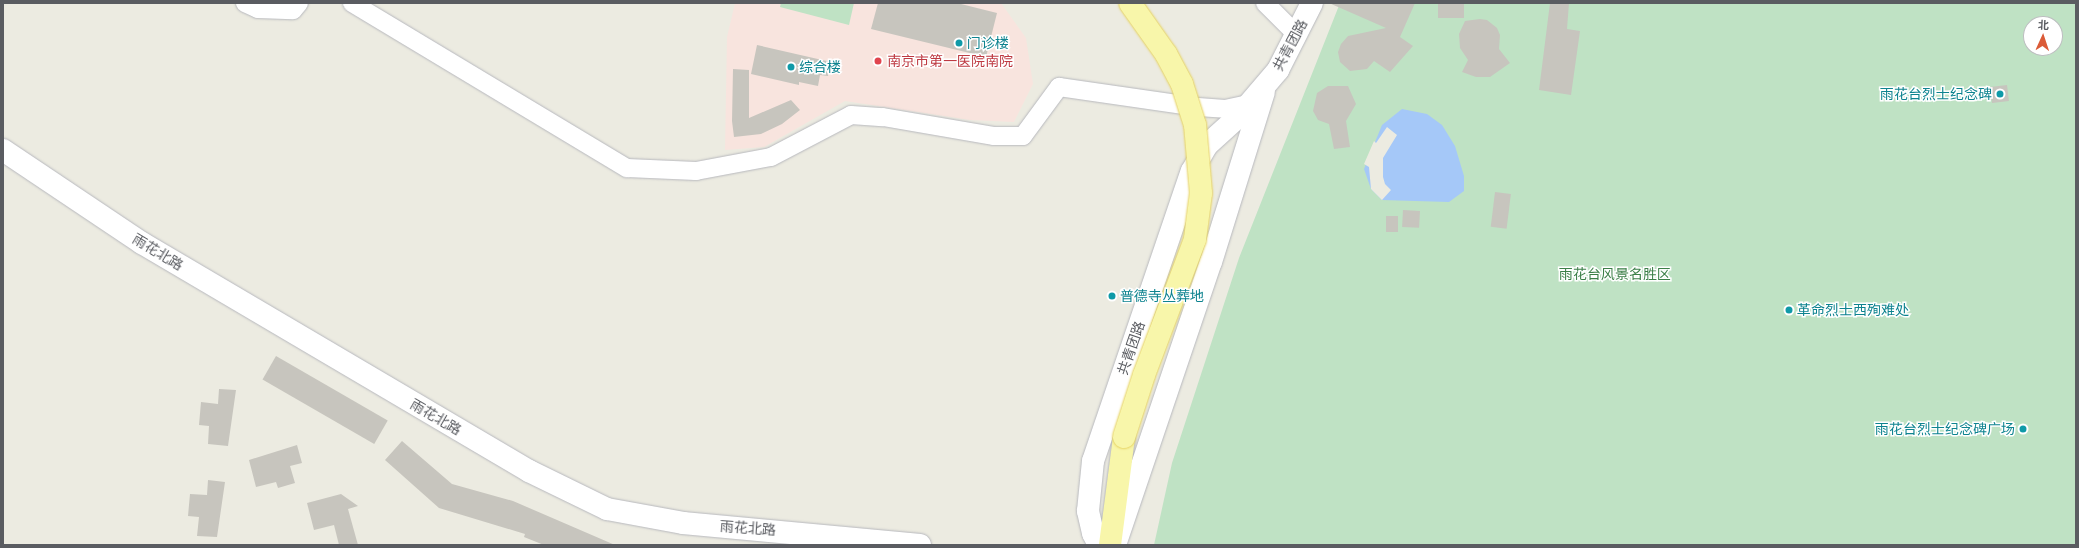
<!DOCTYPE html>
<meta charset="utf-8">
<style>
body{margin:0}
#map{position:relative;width:2079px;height:548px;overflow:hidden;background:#ecebe1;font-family:"PT Sans","Noto Sans SC",sans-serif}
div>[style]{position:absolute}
.medical>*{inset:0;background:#f8e4de}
.green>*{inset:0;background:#bfe2c4}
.water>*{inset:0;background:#a5c8f8}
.pier>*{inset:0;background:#ecebe1}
.building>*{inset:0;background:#c7c5be;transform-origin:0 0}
.roads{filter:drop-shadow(0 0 1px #b7b8bd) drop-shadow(0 0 1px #b7b8bd)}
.minor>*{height:18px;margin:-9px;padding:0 9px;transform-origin:9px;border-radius:9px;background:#fff}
.tertiary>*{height:22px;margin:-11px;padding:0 11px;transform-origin:11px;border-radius:11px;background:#fff}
.primary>*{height:22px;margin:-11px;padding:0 11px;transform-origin:11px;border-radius:11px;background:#f8f6aa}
.bridges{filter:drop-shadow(0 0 1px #e6d260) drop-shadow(0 0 1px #e6d260)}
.primary-bridge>*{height:22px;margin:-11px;padding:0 11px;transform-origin:11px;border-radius:11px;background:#f8f6aa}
.dots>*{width:11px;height:11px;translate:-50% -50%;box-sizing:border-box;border:2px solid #fff;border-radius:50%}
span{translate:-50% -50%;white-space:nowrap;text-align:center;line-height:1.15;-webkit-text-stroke:3px #fff;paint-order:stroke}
.culture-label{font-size:14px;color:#0d838f}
.left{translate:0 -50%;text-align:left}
.right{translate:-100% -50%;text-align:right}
.street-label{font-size:14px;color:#5a5c61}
.health-label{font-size:14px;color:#be3a42}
.park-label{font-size:14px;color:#3b7f47}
.frame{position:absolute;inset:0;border:4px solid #5a5c61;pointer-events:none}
.north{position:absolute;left:2023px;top:16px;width:40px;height:40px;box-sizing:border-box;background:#fff;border:1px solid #bdbec0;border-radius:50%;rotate:3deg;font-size:11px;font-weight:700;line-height:16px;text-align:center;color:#5a5c61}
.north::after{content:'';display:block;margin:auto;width:14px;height:18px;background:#db5b38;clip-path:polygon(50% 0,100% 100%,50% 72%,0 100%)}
</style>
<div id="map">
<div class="medical">
<div style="clip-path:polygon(735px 3px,1001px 3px,1026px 38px,1033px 84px,1014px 122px,970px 120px,845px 101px,764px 147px,725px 150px,727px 37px)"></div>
</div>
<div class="green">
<div style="clip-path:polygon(781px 3px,854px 3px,849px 25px,780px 7px)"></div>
<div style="clip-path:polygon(evenodd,1340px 3px,2076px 3px,2076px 545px,1154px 545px,1172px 463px,1239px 258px,1340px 3px,2031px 24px,2055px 24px,2055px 48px,2031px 48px,2031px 24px)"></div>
</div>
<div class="water">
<div style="clip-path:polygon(1402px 109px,1427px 114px,1442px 125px,1455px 146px,1464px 176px,1464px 191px,1449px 202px,1382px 200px,1371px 189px,1364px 169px,1382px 125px)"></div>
</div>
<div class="pier">
<div style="clip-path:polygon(1387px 127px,1397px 135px,1383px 158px,1383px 177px,1385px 184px,1391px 190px,1382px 200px,1371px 189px,1369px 167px,1364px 164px,1374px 141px,1376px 143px)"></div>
</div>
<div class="building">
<div style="clip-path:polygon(878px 3px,957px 3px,997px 13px,986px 57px,871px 29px)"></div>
<div style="clip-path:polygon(1329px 3px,1415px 3px,1400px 37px,1413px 46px,1390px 72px,1374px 61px,1367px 69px,1350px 71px,1340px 62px,1338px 52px,1341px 44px,1348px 36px,1386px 28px)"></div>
<div style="left:1438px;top:3px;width:26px;height:15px"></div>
<div style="clip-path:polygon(1550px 3px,1569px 3px,1567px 29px,1580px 31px,1571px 95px,1539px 90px)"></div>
<div style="clip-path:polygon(1480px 19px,1487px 20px,1497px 28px,1500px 35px,1499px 49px,1510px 63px,1490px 77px,1476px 77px,1462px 72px,1468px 60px,1460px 48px,1459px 34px,1465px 21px)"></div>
<div style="clip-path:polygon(757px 45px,831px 62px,828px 76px,820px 75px,818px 86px,799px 82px,799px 85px,751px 74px)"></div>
<div style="clip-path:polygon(733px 69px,749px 70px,749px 118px,791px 100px,800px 110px,782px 124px,761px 134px,734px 137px,732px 121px)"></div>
<div style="left:2007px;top:85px;width:16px;height:17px;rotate:83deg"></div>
<div style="clip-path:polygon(1328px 86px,1348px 86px,1356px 104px,1346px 121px,1350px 147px,1334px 149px,1329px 124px,1318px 120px,1313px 111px,1317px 93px)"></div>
<div style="left:1495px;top:192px;width:16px;height:35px;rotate:7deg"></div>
<div style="left:1403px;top:210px;width:17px;height:17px;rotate:3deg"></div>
<div style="left:1386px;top:216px;width:12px;height:16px"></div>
<div style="left:276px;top:356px;width:129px;height:27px;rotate:30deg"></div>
<div style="clip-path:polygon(219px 389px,236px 390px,228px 446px,208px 444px,209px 426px,199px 425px,201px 402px,218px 404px)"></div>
<div style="clip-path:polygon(402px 441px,452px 484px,513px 501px,615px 545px,544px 545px,524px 537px,525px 534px,439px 508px,385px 460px)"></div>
<div style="clip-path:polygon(297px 445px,302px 463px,290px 466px,295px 483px,278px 488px,276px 482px,256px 487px,249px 460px)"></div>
<div style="clip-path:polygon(208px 480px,225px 482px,217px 537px,197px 536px,199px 517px,188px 516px,190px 494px,207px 495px)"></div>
<div style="clip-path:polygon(341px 494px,358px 506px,348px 509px,358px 545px,339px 545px,334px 525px,314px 530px,307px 503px)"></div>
</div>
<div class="roads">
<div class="minor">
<div style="left:245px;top:3px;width:14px;rotate:25deg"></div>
<div style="left:258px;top:9px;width:35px;rotate:2deg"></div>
<div style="left:293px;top:10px;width:9px;rotate:-49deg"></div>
<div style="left:352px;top:3px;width:321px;rotate:31deg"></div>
<div style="left:627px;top:168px;width:69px;rotate:2.5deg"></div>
<div style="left:696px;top:171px;width:76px;rotate:-10.6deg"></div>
<div style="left:771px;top:157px;width:90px;rotate:-27.7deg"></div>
<div style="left:851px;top:115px;width:32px;rotate:4deg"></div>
<div style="left:883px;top:117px;width:113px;rotate:9.7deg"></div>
<div style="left:994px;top:136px;width:29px"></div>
<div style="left:1023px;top:136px;width:61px;rotate:-53.7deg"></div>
<div style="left:1059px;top:87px;width:140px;rotate:8.2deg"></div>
<div style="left:1198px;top:107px;width:27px;rotate:4deg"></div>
<div style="left:1225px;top:109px;width:25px;rotate:-12deg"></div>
<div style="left:1265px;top:3px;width:45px;rotate:45deg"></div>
</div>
<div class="tertiary">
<div style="left:3px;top:150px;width:167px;rotate:33.8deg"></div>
<div style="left:142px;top:243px;width:449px;rotate:30.5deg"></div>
<div style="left:529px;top:471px;width:87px;rotate:26deg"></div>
<div style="left:607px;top:509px;width:77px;rotate:10.4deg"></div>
<div style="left:683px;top:523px;width:238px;rotate:5.3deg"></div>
<div style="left:1099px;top:545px;width:13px;rotate:-117deg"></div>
<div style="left:1093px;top:533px;width:23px;rotate:-103deg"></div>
<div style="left:1088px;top:511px;width:50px;rotate:-84.3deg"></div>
<div style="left:1093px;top:461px;width:306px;rotate:-71.2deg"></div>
<div style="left:1192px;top:171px;width:30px;rotate:-60deg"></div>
<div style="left:1207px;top:145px;width:42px;rotate:-42.1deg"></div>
<div style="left:1238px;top:117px;width:62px;rotate:-49.6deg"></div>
<div style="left:1278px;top:70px;width:75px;rotate:-63.1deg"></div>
<div style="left:1115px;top:545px;width:299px;rotate:-71.3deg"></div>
<div style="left:1211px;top:262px;width:178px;rotate:-72.7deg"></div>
</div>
<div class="primary">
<div style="left:1110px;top:545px;width:109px;rotate:-82.6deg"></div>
</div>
</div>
<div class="bridges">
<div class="primary-bridge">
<div style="left:1124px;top:437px;width:65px;rotate:-72.1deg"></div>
<div style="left:1144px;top:375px;width:145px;rotate:-69.4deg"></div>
<div style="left:1195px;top:239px;width:46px;rotate:-82.6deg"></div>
<div style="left:1201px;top:193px;width:68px;rotate:-95deg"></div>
<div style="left:1195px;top:125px;width:43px;rotate:-107.6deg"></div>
<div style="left:1182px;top:84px;width:34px;rotate:-118deg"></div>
<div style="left:1166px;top:54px;width:62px;rotate:-125.2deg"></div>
</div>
</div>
<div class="dots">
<div style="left:959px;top:43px;background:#0f9aa8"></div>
<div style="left:878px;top:61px;background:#e0444e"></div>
<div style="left:791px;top:67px;background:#0f9aa8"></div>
<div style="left:2000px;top:94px;background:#0f9aa8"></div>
<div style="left:1112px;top:296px;background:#0f9aa8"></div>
<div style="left:1789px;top:310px;background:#0f9aa8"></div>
<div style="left:2023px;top:429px;background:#0f9aa8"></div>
</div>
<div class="culture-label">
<span class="left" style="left:967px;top:43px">门诊楼</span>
<span class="left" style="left:799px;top:67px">综合楼</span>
<span class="right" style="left:1992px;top:94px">雨花台烈士纪念碑</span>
<span class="left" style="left:1120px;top:296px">普德寺丛葬地</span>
<span class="left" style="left:1797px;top:310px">革命烈士西殉难处</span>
<span class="right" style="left:2015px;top:429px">雨花台烈士纪念碑广场</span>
</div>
<div class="street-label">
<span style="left:1290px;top:45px;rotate:-62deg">共青团路</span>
<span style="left:158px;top:252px;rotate:31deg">雨花北路</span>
<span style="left:1131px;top:348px;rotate:-71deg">共青团路</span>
<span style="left:436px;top:417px;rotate:30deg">雨花北路</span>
<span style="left:748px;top:528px;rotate:4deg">雨花北路</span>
</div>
<div class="health-label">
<span class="left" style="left:887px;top:61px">南京市第一医院南院</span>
</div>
<div class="park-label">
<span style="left:1615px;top:274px">雨花台风景名胜区</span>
</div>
<div class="frame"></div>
<div class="north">北</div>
</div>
